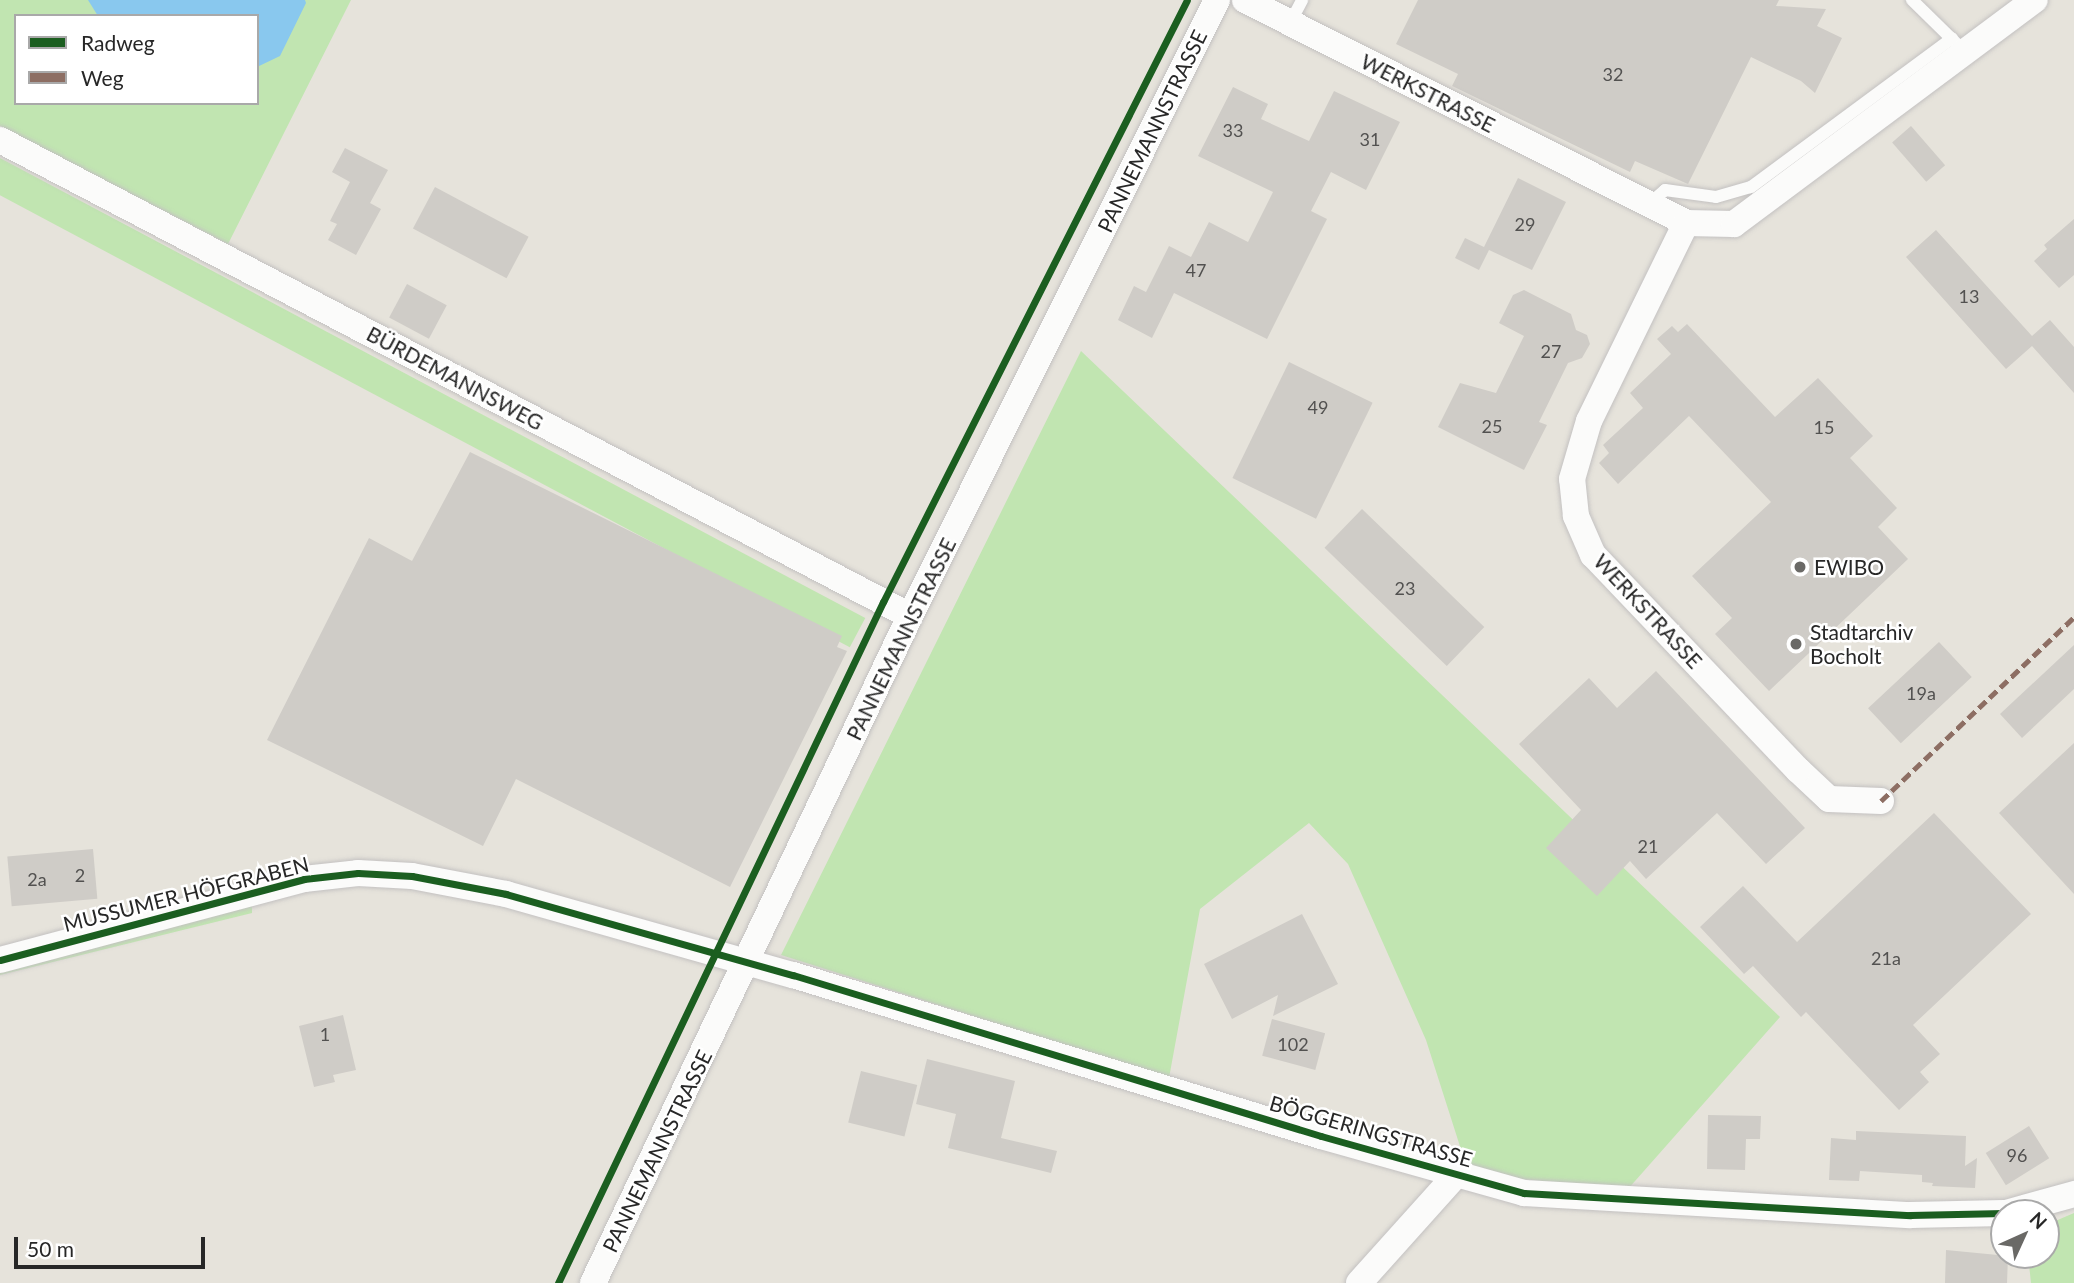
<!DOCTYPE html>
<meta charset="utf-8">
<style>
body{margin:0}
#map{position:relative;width:2074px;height:1283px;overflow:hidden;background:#e6e3db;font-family:Lato,sans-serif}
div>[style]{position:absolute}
.green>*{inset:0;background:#c1e5b1;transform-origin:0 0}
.water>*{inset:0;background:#89c8ee}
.building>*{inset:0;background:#cfccc7;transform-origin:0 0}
.roads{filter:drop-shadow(0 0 2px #c3c1c1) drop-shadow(0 0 2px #c3c1c1)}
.lane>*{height:12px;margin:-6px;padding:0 6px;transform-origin:6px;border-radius:6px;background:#fbfbfa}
.street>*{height:26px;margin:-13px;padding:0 13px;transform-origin:13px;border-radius:13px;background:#fbfbfa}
.quiet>*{height:5px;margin-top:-2.5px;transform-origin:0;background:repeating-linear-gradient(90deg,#8d6e63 0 10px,transparent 0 15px)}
.cycleway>*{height:7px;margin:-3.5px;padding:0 3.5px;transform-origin:3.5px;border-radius:3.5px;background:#1b5e20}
.dots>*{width:19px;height:19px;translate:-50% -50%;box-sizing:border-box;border:4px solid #fff;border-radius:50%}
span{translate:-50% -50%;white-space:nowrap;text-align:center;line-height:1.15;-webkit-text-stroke:5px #fff;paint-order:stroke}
.number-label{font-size:18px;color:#525150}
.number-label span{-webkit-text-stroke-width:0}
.street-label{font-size:21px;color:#272727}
.poi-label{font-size:21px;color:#272727}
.left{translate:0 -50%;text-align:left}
.legend{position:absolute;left:14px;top:14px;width:245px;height:91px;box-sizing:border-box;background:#fff;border:2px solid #a9a9a9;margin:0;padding:9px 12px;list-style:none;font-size:21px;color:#272727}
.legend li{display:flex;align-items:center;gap:14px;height:35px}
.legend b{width:35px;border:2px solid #a9a9a9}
.north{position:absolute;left:1990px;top:1199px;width:70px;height:70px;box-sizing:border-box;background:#fff;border:2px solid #a9a9a9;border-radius:50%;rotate:45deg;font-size:19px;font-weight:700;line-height:28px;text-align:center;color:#272727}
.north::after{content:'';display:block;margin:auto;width:24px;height:32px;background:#6a6966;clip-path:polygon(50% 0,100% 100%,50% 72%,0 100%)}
.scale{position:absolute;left:14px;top:1237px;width:191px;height:32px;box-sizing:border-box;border:4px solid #272727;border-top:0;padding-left:9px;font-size:21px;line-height:24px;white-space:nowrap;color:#272727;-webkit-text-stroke:5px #fff;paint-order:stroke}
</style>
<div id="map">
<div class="green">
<div style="clip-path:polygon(evenodd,0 0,351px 0,228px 244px,0 126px,0 0,16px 16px,257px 16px,257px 103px,16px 103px,16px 16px)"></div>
<div style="left:0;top:158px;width:980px;height:33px;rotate:28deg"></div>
<div style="clip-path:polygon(1081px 351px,1780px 1017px,1628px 1189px,1499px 1177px,1465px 1162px,1426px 1040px,1348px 864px,1309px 823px,1200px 909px,1169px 1078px,781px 955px)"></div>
<div style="clip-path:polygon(252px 903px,252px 913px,0 975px,0 970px)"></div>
<div style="clip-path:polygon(2074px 1213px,2074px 1283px,2031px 1283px,2028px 1255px,2046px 1255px,2046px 1225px)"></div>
</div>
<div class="water">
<div style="clip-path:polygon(88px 0,305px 0,306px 3px,280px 56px,257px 67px,257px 16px,98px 16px)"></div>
</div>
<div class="building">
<div style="clip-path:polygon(1418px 0,1779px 0,1776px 6px,1826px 9px,1817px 26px,1842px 38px,1815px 93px,1801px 81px,1751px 57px,1688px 184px,1635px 161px,1630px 172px,1452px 86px,1458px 74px,1396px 44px)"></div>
<div style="clip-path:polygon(1233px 87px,1268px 104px,1261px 119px,1309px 141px,1334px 91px,1400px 122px,1366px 190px,1331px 172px,1311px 211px,1327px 219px,1267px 339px,1174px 293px,1152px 338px,1118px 320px,1134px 286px,1146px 292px,1169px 246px,1191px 257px,1209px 222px,1248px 242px,1273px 192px,1198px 156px)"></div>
<div style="left:1911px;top:126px;width:52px;height:25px;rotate:49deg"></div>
<div style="clip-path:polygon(345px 148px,388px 170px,370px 203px,381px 209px,356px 255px,328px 240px,337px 224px,330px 221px,350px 182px,332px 172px)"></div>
<div style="clip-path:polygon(1518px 178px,1566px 202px,1532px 270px,1489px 250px,1479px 270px,1455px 258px,1465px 238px,1484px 247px)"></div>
<div style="left:435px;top:187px;width:106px;height:47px;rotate:28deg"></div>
<div style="clip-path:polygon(2074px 219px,2074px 275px,2059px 288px,2034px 261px,2047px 249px,2044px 245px)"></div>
<div style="clip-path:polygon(1936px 230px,2032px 336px,2050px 320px,2074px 347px,2074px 393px,2032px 346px,2006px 369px,1906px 257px)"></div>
<div style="left:407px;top:284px;width:45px;height:38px;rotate:28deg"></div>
<div style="clip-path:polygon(1524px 290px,1571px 314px,1576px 330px,1587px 335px,1590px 344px,1582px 358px,1568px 363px,1539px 422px,1547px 425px,1524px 470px,1438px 427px,1460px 383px,1496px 393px,1524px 336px,1499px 323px,1513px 295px)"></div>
<div style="clip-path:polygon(1687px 324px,1775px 417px,1818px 378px,1873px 436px,1850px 458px,1897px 508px,1878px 527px,1908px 559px,1769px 691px,1715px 634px,1732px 618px,1692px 576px,1771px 502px,1689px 416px,1618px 484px,1599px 463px,1609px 453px,1603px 445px,1643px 408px,1630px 393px,1671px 354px,1657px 339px,1672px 326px,1678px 332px)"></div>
<div style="left:1289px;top:362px;width:93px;height:129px;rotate:26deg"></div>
<div style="clip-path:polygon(470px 452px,842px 636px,837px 647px,847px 651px,730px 887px,516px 779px,483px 846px,267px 740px,369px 538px,412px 561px)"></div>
<div style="left:1362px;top:509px;width:170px;height:54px;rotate:44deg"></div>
<div style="left:1939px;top:642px;width:48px;height:97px;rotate:47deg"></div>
<div style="clip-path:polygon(2074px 645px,2074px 689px,2022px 738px,2000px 714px)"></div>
<div style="clip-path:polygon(1656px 671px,1805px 828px,1766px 864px,1717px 813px,1646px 879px,1630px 861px,1597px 896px,1546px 848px,1581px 810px,1519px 744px,1589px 678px,1617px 708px)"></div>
<div style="clip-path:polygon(2074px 743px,2074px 894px,1999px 813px)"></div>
<div style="clip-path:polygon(1934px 813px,2031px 914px,1913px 1025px,1940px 1054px,1920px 1072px,1929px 1082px,1899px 1110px,1806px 1012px,1801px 1017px,1753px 966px,1744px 974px,1700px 927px,1743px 886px,1797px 942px)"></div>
<div style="left:93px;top:849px;width:50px;height:86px;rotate:85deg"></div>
<div style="clip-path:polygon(1302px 914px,1338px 984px,1273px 1016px,1278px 995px,1232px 1019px,1204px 964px)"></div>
<div style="clip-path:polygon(343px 1015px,356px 1070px,333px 1075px,335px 1082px,314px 1087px,299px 1026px)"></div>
<div style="left:1272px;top:1019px;width:55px;height:38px;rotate:15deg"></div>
<div style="clip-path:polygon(927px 1059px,1015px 1081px,1001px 1138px,1057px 1151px,1051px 1173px,948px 1148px,956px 1114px,916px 1104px)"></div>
<div style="left:861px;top:1071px;width:58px;height:53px;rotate:14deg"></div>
<div style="clip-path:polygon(1708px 1115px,1761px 1116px,1760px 1139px,1746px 1139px,1745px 1170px,1707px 1169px)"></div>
<div style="left:2029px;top:1126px;width:38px;height:51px;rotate:58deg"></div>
<div style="clip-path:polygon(1856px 1131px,1966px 1136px,1965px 1166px,1977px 1158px,1975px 1188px,1932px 1186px,1933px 1183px,1922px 1182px,1922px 1175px,1860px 1171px,1859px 1181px,1829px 1180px,1831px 1138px,1856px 1140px)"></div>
<div style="clip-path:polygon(1946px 1250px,2008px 1256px,2007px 1283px,1945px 1283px)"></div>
</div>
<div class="roads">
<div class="lane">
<div style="left:1912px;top:0;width:63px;rotate:44.4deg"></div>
<div style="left:1290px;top:23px;width:26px;rotate:-62deg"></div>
<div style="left:1649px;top:204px;width:21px;rotate:-41deg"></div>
<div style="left:1665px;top:190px;width:51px;rotate:7.8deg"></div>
<div style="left:1716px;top:197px;width:36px;rotate:-16deg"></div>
<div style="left:1751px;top:187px;width:250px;rotate:-36.5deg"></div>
</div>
<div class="street">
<div style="left:1245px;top:0;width:494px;rotate:26.8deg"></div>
<div style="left:0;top:140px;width:1027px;rotate:27.61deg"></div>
<div style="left:1881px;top:801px;width:52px;rotate:-177.8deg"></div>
<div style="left:1829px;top:799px;width:42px;rotate:-136.9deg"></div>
<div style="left:1798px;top:770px;width:297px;rotate:-133.6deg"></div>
<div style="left:1593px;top:555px;width:43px;rotate:-113.6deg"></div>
<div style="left:1576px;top:516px;width:37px;rotate:-96deg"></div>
<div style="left:1572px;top:479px;width:60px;rotate:-73.7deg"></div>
<div style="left:1589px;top:421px;width:220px;rotate:-63.9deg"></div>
<div style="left:1686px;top:223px;width:48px;rotate:1.2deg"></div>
<div style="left:1734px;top:224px;width:375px;rotate:-36.7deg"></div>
<div style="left:0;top:960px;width:315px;rotate:-14.9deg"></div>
<div style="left:304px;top:879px;width:54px;rotate:-6.3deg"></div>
<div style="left:358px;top:873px;width:54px;rotate:3.2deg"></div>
<div style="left:412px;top:876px;width:96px;rotate:10.8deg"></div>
<div style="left:506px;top:894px;width:298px;rotate:15.8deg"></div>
<div style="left:793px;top:975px;width:552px;rotate:16.96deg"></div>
<div style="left:1321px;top:1136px;width:211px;rotate:15.7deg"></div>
<div style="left:1524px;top:1193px;width:387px;rotate:3.3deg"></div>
<div style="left:1910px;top:1215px;width:94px;rotate:-1.2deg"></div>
<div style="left:2006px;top:1213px;width:71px;rotate:-15.6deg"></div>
<div style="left:593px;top:1283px;width:738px;rotate:-64.58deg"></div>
<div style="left:910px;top:616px;width:688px;rotate:-63.51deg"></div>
<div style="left:1359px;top:1283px;width:145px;rotate:-48.1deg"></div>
</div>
</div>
<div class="quiet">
<div style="left:1881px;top:801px;width:267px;rotate:-43.6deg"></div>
</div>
<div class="cycleway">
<div style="left:0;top:960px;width:315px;rotate:-14.9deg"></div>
<div style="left:304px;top:879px;width:54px;rotate:-6.3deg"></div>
<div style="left:358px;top:873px;width:54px;rotate:3.2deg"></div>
<div style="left:412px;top:876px;width:96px;rotate:10.8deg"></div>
<div style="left:506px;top:894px;width:298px;rotate:15.8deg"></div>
<div style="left:793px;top:975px;width:552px;rotate:16.96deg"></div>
<div style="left:1321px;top:1136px;width:211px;rotate:15.7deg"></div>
<div style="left:1524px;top:1193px;width:387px;rotate:3.3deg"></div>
<div style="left:1910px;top:1215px;width:94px;rotate:-1.2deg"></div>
<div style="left:558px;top:1283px;width:755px;rotate:-64.49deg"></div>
<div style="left:883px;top:602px;width:674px;rotate:-63.21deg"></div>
</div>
<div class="dots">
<div style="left:1800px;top:567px;background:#6a6966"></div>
<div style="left:1796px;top:644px;background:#6a6966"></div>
</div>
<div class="number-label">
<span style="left:1613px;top:74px">32</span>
<span style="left:1233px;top:130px">33</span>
<span style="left:1370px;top:139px">31</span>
<span style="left:1525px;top:224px">29</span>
<span style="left:1196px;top:270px">47</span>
<span style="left:1969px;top:296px">13</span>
<span style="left:1551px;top:351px">27</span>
<span style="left:1318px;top:407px">49</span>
<span style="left:1492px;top:426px">25</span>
<span style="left:1824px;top:427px">15</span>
<span style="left:1405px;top:588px">23</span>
<span style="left:1921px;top:693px">19a</span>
<span style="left:1648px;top:846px">21</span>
<span style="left:80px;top:875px">2</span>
<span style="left:37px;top:879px">2a</span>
<span style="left:1886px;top:958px">21a</span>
<span style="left:325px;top:1034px">1</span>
<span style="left:1293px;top:1044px">102</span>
<span style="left:2017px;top:1155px">96</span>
</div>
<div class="street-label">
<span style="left:1428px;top:93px;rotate:27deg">WERKSTRASSE</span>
<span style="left:1152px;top:131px;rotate:-64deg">PANNEMANNSTRASSE</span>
<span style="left:455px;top:378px;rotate:28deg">BÜRDEMANNSWEG</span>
<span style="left:1648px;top:611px;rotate:47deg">WERKSTRASSE</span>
<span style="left:901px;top:639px;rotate:-64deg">PANNEMANNSTRASSE</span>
<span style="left:186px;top:894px;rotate:-14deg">MUSSUMER HÖFGRABEN</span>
<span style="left:1371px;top:1131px;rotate:16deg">BÖGGERINGSTRASSE</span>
<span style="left:657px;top:1151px;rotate:-64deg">PANNEMANNSTRASSE</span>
</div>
<div class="poi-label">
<span class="left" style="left:1814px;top:567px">EWIBO</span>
<span class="left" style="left:1810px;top:644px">Stadtarchiv<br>Bocholt</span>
</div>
<ul class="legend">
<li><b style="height:9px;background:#1b5e20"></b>Radweg</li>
<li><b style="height:9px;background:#8d6e63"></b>Weg</li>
</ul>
<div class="north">N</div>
<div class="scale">50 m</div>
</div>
